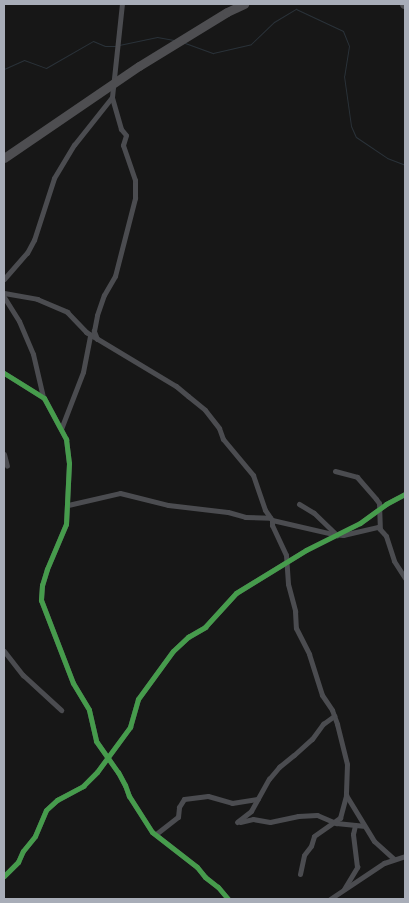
<!DOCTYPE html>
<style>
body{margin:0}
#map{position:relative;width:409px;height:903px;overflow:hidden;background:#171717;font-family:"Public Sans",sans-serif}
div>[style]{position:absolute}
.stream>*{height:1px;margin:-0.5px;padding:0 0.5px;transform-origin:0.5px;border-radius:0.5px;background:#2a3239}
.street>*{height:5px;margin:-2.5px;padding:0 2.5px;transform-origin:2.5px;border-radius:2.5px;background:#4b4c50}
.highway>*{height:9px;margin:-4.5px;padding:0 4.5px;transform-origin:4.5px;border-radius:4.5px;background:#4e4e51}
.cycleway>*{height:5px;margin:-2.5px;padding:0 2.5px;transform-origin:2.5px;border-radius:2.5px;background:#469c4c}
span{translate:-50% -50%;white-space:nowrap;text-align:center;line-height:1.15;-webkit-text-stroke:4px #111113;paint-order:stroke}
.frame{position:absolute;inset:0;border:5px solid #a8adb8;pointer-events:none}
</style>
<div id="map">
<div class="stream">
<div style="left:185px;top:43px;width:30px;rotate:20deg"></div>
<div style="left:213px;top:53px;width:39px;rotate:-13deg"></div>
<div style="left:251px;top:44px;width:32px;rotate:-44deg"></div>
<div style="left:274px;top:22px;width:26px;rotate:-31deg"></div>
<div style="left:296px;top:9px;width:52px;rotate:25.1deg"></div>
<div style="left:343px;top:31px;width:16px;rotate:68deg"></div>
<div style="left:349px;top:46px;width:30px;rotate:99deg"></div>
<div style="left:344px;top:76px;width:50px;rotate:82deg"></div>
<div style="left:351px;top:126px;width:12px;rotate:66deg"></div>
<div style="left:356px;top:137px;width:37px;rotate:34deg"></div>
<div style="left:387px;top:158px;width:19px;rotate:21deg"></div>
<div style="left:119px;top:45px;width:39px;rotate:-12deg"></div>
<div style="left:157px;top:37px;width:17px;rotate:10deg"></div>
<div style="left:4px;top:69px;width:22px;rotate:-24deg"></div>
<div style="left:24px;top:60px;width:23px;rotate:20deg"></div>
<div style="left:46px;top:68px;width:54px;rotate:-29.9deg"></div>
<div style="left:93px;top:41px;width:13px;rotate:23deg"></div>
<div style="left:105px;top:46px;width:10px"></div>
</div>
<div class="street">
<div style="left:4px;top:279px;width:35px;rotate:-49deg"></div>
<div style="left:27px;top:253px;width:15px;rotate:-62deg"></div>
<div style="left:34px;top:240px;width:65px;rotate:-72.1deg"></div>
<div style="left:54px;top:178px;width:39px;rotate:-59deg"></div>
<div style="left:74px;top:145px;width:61px;rotate:-51.6deg"></div>
<div style="left:4px;top:293px;width:34px;rotate:10deg"></div>
<div style="left:37px;top:299px;width:33px;rotate:23deg"></div>
<div style="left:67px;top:312px;width:28px;rotate:46deg"></div>
<div style="left:86px;top:332px;width:105px;rotate:31deg"></div>
<div style="left:176px;top:386px;width:16px;rotate:40deg"></div>
<div style="left:188px;top:396px;width:22px;rotate:39deg"></div>
<div style="left:205px;top:410px;width:23px;rotate:52deg"></div>
<div style="left:219px;top:428px;width:12px;rotate:70deg"></div>
<div style="left:223px;top:439px;width:47px;rotate:50.2deg"></div>
<div style="left:253px;top:475px;width:37px;rotate:71deg"></div>
<div style="left:265px;top:510px;width:12px;rotate:55deg"></div>
<div style="left:272px;top:520px;width:63px;rotate:12.9deg"></div>
<div style="left:333px;top:534px;width:10px;rotate:6deg"></div>
<div style="left:343px;top:535px;width:36px;rotate:-13deg"></div>
<div style="left:378px;top:527px;width:12px;rotate:48deg"></div>
<div style="left:386px;top:536px;width:26px;rotate:72deg"></div>
<div style="left:394px;top:561px;width:20px;rotate:57deg"></div>
<div style="left:4px;top:297px;width:28px;rotate:58deg"></div>
<div style="left:19px;top:321px;width:36px;rotate:67deg"></div>
<div style="left:33px;top:354px;width:44px;rotate:76.9deg"></div>
<div style="left:97px;top:339px;width:9px;rotate:-111deg"></div>
<div style="left:94px;top:331px;width:16px;rotate:-79deg"></div>
<div style="left:97px;top:315px;width:21px;rotate:-71deg"></div>
<div style="left:104px;top:295px;width:22px;rotate:-60deg"></div>
<div style="left:115px;top:276px;width:81px;rotate:-75.6deg"></div>
<div style="left:135px;top:198px;width:18px;rotate:-90deg"></div>
<div style="left:135px;top:180px;width:37px;rotate:-109deg"></div>
<div style="left:123px;top:145px;width:10px;rotate:-73deg"></div>
<div style="left:126px;top:135px;width:8px;rotate:-130deg"></div>
<div style="left:121px;top:129px;width:33px;rotate:-106deg"></div>
<div style="left:112px;top:97px;width:94px;rotate:-83.9deg"></div>
<div style="left:4px;top:373px;width:47px;rotate:32deg"></div>
<div style="left:44px;top:398px;width:47px;rotate:61.8deg"></div>
<div style="left:66px;top:439px;width:24px;rotate:83deg"></div>
<div style="left:69px;top:463px;width:61px;rotate:92.8deg"></div>
<div style="left:66px;top:524px;width:49px;rotate:112.9deg"></div>
<div style="left:47px;top:569px;width:17px;rotate:107deg"></div>
<div style="left:42px;top:585px;width:15px;rotate:94deg"></div>
<div style="left:41px;top:600px;width:89px;rotate:68.9deg"></div>
<div style="left:73px;top:683px;width:31px;rotate:59deg"></div>
<div style="left:89px;top:710px;width:32px;rotate:77deg"></div>
<div style="left:96px;top:741px;width:38px;rotate:55deg"></div>
<div style="left:118px;top:772px;width:15px;rotate:62deg"></div>
<div style="left:125px;top:785px;width:12px;rotate:70deg"></div>
<div style="left:129px;top:796px;width:43px;rotate:57.4deg"></div>
<div style="left:152px;top:832px;width:57px;rotate:37.9deg"></div>
<div style="left:197px;top:867px;width:13px;rotate:51deg"></div>
<div style="left:205px;top:877px;width:16px;rotate:38deg"></div>
<div style="left:218px;top:887px;width:16px;rotate:50deg"></div>
<div style="left:61px;top:429px;width:61px;rotate:-68.9deg"></div>
<div style="left:83px;top:372px;width:38px;rotate:-79deg"></div>
<div style="left:4px;top:454px;width:12px;rotate:76deg"></div>
<div style="left:335px;top:471px;width:23px;rotate:15deg"></div>
<div style="left:357px;top:477px;width:29px;rotate:49deg"></div>
<div style="left:376px;top:499px;width:5px;rotate:53deg"></div>
<div style="left:379px;top:503px;width:26px;rotate:88deg"></div>
<div style="left:299px;top:504px;width:17px;rotate:31deg"></div>
<div style="left:314px;top:513px;width:32px;rotate:44deg"></div>
<div style="left:68px;top:505px;width:53px;rotate:-13deg"></div>
<div style="left:120px;top:493px;width:49px;rotate:14deg"></div>
<div style="left:168px;top:505px;width:60px;rotate:6.7deg"></div>
<div style="left:228px;top:512px;width:18px;rotate:16deg"></div>
<div style="left:245px;top:517px;width:25px;rotate:2deg"></div>
<div style="left:272px;top:520px;width:5px;rotate:90deg"></div>
<div style="left:272px;top:525px;width:33px;rotate:65deg"></div>
<div style="left:286px;top:555px;width:29px;rotate:86deg"></div>
<div style="left:288px;top:584px;width:28px;rotate:75deg"></div>
<div style="left:295px;top:611px;width:17px;rotate:87deg"></div>
<div style="left:296px;top:628px;width:29px;rotate:63deg"></div>
<div style="left:309px;top:654px;width:43px;rotate:72.4deg"></div>
<div style="left:322px;top:695px;width:18px;rotate:56deg"></div>
<div style="left:332px;top:710px;width:15px;rotate:70deg"></div>
<div style="left:337px;top:724px;width:41px;rotate:76deg"></div>
<div style="left:347px;top:764px;width:31px;rotate:92deg"></div>
<div style="left:346px;top:795px;width:54px;rotate:58.7deg"></div>
<div style="left:374px;top:841px;width:27px;rotate:42deg"></div>
<div style="left:4px;top:651px;width:31px;rotate:52deg"></div>
<div style="left:23px;top:675px;width:52px;rotate:42.6deg"></div>
<div style="left:237px;top:822px;width:18px;rotate:-38deg"></div>
<div style="left:251px;top:811px;width:37px;rotate:-61deg"></div>
<div style="left:269px;top:779px;width:16px;rotate:-50deg"></div>
<div style="left:279px;top:767px;width:19px;rotate:-39deg"></div>
<div style="left:294px;top:755px;width:24px;rotate:-42deg"></div>
<div style="left:312px;top:739px;width:19px;rotate:-54deg"></div>
<div style="left:323px;top:724px;width:14px;rotate:-36deg"></div>
<div style="left:240px;top:822px;width:13px;rotate:-13deg"></div>
<div style="left:253px;top:819px;width:17px;rotate:10deg"></div>
<div style="left:270px;top:822px;width:29px;rotate:-12deg"></div>
<div style="left:298px;top:816px;width:19px;rotate:-3deg"></div>
<div style="left:317px;top:815px;width:21px;rotate:23deg"></div>
<div style="left:336px;top:823px;width:27px;rotate:6deg"></div>
<div style="left:156px;top:834px;width:28px;rotate:-38deg"></div>
<div style="left:178px;top:817px;width:10px;rotate:-84deg"></div>
<div style="left:179px;top:807px;width:9px;rotate:-58deg"></div>
<div style="left:184px;top:799px;width:24px;rotate:-7deg"></div>
<div style="left:208px;top:796px;width:25px;rotate:16deg"></div>
<div style="left:232px;top:803px;width:26px;rotate:-9deg"></div>
<div style="left:300px;top:874px;width:19px;rotate:-78deg"></div>
<div style="left:304px;top:855px;width:11px;rotate:-52deg"></div>
<div style="left:311px;top:846px;width:10px;rotate:-73deg"></div>
<div style="left:314px;top:836px;width:32px;rotate:-35deg"></div>
<div style="left:340px;top:818px;width:24px;rotate:-75deg"></div>
<div style="left:4px;top:876px;width:20px;rotate:-45deg"></div>
<div style="left:18px;top:862px;width:12px;rotate:-66deg"></div>
<div style="left:23px;top:851px;width:19px;rotate:-51deg"></div>
<div style="left:35px;top:836px;width:28px;rotate:-67deg"></div>
<div style="left:46px;top:810px;width:15px;rotate:-42deg"></div>
<div style="left:57px;top:800px;width:30px;rotate:-28deg"></div>
<div style="left:83px;top:786px;width:20px;rotate:-45deg"></div>
<div style="left:97px;top:772px;width:56px;rotate:-53.7deg"></div>
<div style="left:130px;top:727px;width:29px;rotate:-74deg"></div>
<div style="left:138px;top:699px;width:59px;rotate:-53.9deg"></div>
<div style="left:173px;top:651px;width:21px;rotate:-43deg"></div>
<div style="left:188px;top:637px;width:20px;rotate:-30deg"></div>
<div style="left:205px;top:627px;width:46px;rotate:-47.6deg"></div>
<div style="left:236px;top:593px;width:82px;rotate:-31.6deg"></div>
<div style="left:306px;top:550px;width:60px;rotate:-26.6deg"></div>
<div style="left:360px;top:523px;width:32px;rotate:-36deg"></div>
<div style="left:386px;top:504px;width:21px;rotate:-28deg"></div>
<div style="left:344px;top:889px;width:26px;rotate:-59deg"></div>
<div style="left:357px;top:867px;width:33px;rotate:-97deg"></div>
<div style="left:353px;top:834px;width:9px;rotate:-77deg"></div>
<div style="left:330px;top:899px;width:65px;rotate:-33.7deg"></div>
<div style="left:384px;top:863px;width:22px;rotate:-18deg"></div>
</div>
<div class="highway">
<div style="left:404px;top:4px;width:1px"></div>
<div style="left:4px;top:158px;width:163px;rotate:-34.3deg"></div>
<div style="left:139px;top:66px;width:103px;rotate:-31.5deg"></div>
<div style="left:227px;top:12px;width:19px;rotate:-25deg"></div>
</div>
<div class="cycleway">
<div style="left:4px;top:373px;width:47px;rotate:32deg"></div>
<div style="left:44px;top:398px;width:47px;rotate:61.8deg"></div>
<div style="left:66px;top:439px;width:24px;rotate:83deg"></div>
<div style="left:69px;top:463px;width:61px;rotate:92.8deg"></div>
<div style="left:66px;top:524px;width:49px;rotate:112.9deg"></div>
<div style="left:47px;top:569px;width:17px;rotate:107deg"></div>
<div style="left:42px;top:585px;width:15px;rotate:94deg"></div>
<div style="left:41px;top:600px;width:89px;rotate:68.9deg"></div>
<div style="left:73px;top:683px;width:31px;rotate:59deg"></div>
<div style="left:89px;top:710px;width:32px;rotate:77deg"></div>
<div style="left:96px;top:741px;width:38px;rotate:55deg"></div>
<div style="left:118px;top:772px;width:15px;rotate:62deg"></div>
<div style="left:125px;top:785px;width:12px;rotate:70deg"></div>
<div style="left:129px;top:796px;width:43px;rotate:57.4deg"></div>
<div style="left:152px;top:832px;width:57px;rotate:37.9deg"></div>
<div style="left:197px;top:867px;width:13px;rotate:51deg"></div>
<div style="left:205px;top:877px;width:16px;rotate:38deg"></div>
<div style="left:218px;top:887px;width:16px;rotate:50deg"></div>
<div style="left:4px;top:876px;width:20px;rotate:-45deg"></div>
<div style="left:18px;top:862px;width:12px;rotate:-66deg"></div>
<div style="left:23px;top:851px;width:19px;rotate:-51deg"></div>
<div style="left:35px;top:836px;width:28px;rotate:-67deg"></div>
<div style="left:46px;top:810px;width:15px;rotate:-42deg"></div>
<div style="left:57px;top:800px;width:30px;rotate:-28deg"></div>
<div style="left:83px;top:786px;width:20px;rotate:-45deg"></div>
<div style="left:97px;top:772px;width:56px;rotate:-53.7deg"></div>
<div style="left:130px;top:727px;width:29px;rotate:-74deg"></div>
<div style="left:138px;top:699px;width:59px;rotate:-53.9deg"></div>
<div style="left:173px;top:651px;width:21px;rotate:-43deg"></div>
<div style="left:188px;top:637px;width:20px;rotate:-30deg"></div>
<div style="left:205px;top:627px;width:46px;rotate:-47.6deg"></div>
<div style="left:236px;top:593px;width:82px;rotate:-31.6deg"></div>
<div style="left:306px;top:550px;width:60px;rotate:-26.6deg"></div>
<div style="left:360px;top:523px;width:32px;rotate:-36deg"></div>
<div style="left:386px;top:504px;width:21px;rotate:-28deg"></div>
</div>
<div class="frame"></div>
</div>
